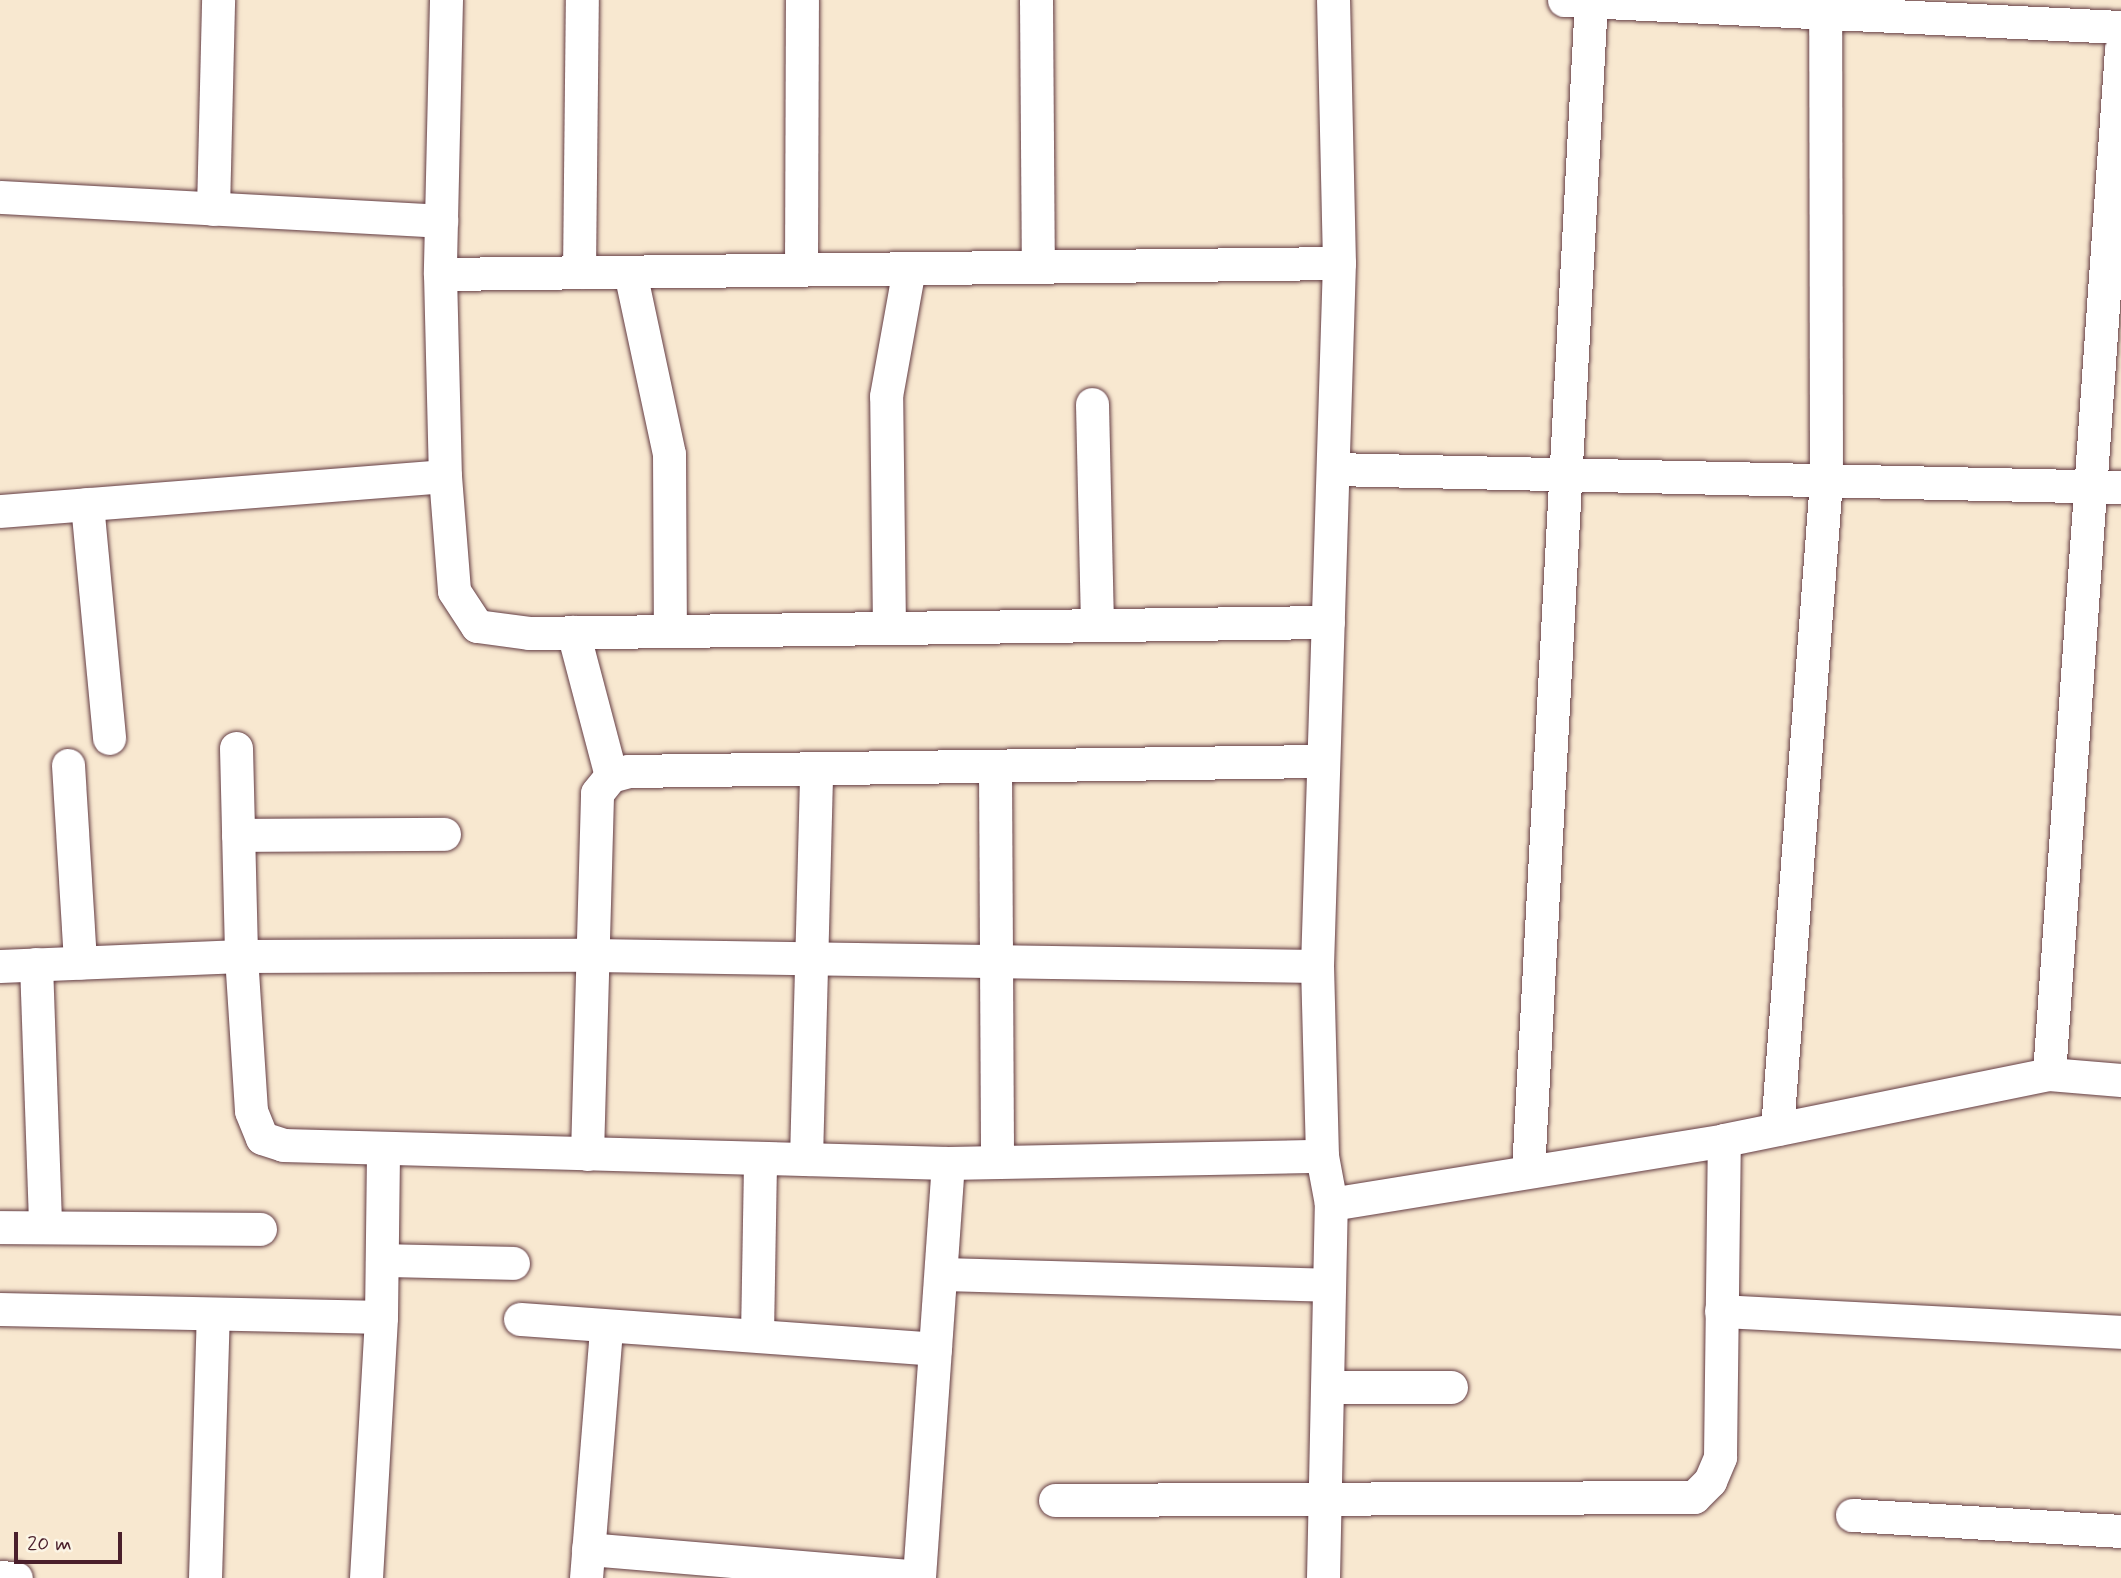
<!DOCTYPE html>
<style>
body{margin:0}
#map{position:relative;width:2121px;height:1578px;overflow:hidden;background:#f8e8d0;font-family:Mynerve,sans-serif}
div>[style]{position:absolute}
.roads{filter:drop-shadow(0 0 2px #643d44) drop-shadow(0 0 2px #643d44)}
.street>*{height:33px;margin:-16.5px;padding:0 16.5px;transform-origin:16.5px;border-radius:16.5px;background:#fff}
span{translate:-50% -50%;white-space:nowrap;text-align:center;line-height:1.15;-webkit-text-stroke:5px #fcf5e5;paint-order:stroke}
.scale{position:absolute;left:14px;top:1532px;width:108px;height:32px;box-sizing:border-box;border:4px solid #4a1f2b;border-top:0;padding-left:9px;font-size:21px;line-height:24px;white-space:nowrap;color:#4a1f2b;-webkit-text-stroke:5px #fcf5e5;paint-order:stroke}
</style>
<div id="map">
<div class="roads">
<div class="street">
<div style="left:446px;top:0;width:274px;rotate:91.3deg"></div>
<div style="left:440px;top:274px;width:202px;rotate:88.6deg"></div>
<div style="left:445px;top:476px;width:115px;rotate:85.5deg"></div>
<div style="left:454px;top:591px;width:42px;rotate:56.7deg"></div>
<div style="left:477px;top:626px;width:52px;rotate:7.7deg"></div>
<div style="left:529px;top:633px;width:799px;rotate:-0.79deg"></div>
<div style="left:1036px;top:0;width:267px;rotate:89.6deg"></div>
<div style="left:1564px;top:0;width:558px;rotate:2.78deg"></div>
<div style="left:0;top:197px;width:442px;rotate:3.1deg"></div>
<div style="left:213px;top:209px;width:209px;rotate:-88.6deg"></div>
<div style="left:801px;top:270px;width:270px;rotate:-89.8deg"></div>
<div style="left:579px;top:272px;width:272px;rotate:-89.4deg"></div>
<div style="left:630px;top:272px;width:186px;rotate:77.9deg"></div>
<div style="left:669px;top:454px;width:177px;rotate:89.7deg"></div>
<div style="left:440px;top:274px;width:899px;rotate:-0.7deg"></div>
<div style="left:1092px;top:404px;width:221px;rotate:88.7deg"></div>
<div style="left:1333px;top:469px;width:788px;rotate:1.31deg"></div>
<div style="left:87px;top:504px;width:235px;rotate:84.6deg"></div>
<div style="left:0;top:511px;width:446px;rotate:-4.5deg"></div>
<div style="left:889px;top:628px;width:232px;rotate:-90.7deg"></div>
<div style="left:886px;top:396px;width:130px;rotate:-79.8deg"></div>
<div style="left:573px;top:632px;width:149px;rotate:75.2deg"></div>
<div style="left:236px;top:748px;width:208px;rotate:88.6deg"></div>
<div style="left:241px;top:956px;width:155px;rotate:86.3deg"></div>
<div style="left:251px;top:1111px;width:29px;rotate:68deg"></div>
<div style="left:262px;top:1138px;width:22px;rotate:18deg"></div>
<div style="left:283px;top:1145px;width:665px;rotate:1.55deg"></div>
<div style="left:948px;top:1163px;width:374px;rotate:-1.1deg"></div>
<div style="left:68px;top:765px;width:198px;rotate:86.5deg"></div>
<div style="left:995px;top:766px;width:396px;rotate:89.7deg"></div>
<div style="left:238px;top:835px;width:206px;rotate:-0.3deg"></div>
<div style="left:36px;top:964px;width:263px;rotate:88deg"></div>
<div style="left:0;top:966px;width:241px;rotate:-2.4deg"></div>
<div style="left:241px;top:956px;width:351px;rotate:-0.2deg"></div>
<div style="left:592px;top:955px;width:725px;rotate:0.87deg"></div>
<div style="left:2049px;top:1074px;width:1027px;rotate:-85.98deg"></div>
<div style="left:1777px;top:1129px;width:650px;rotate:-85.68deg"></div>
<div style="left:1826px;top:481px;width:468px;rotate:-90.1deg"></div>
<div style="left:587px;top:1154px;width:361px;rotate:-88.4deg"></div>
<div style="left:597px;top:793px;width:22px;rotate:-51deg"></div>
<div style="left:611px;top:776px;width:18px;rotate:-16deg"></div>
<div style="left:628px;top:771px;width:693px;rotate:-0.83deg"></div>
<div style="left:806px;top:1159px;width:390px;rotate:-88.5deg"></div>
<div style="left:1528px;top:1171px;width:1172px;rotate:-86.92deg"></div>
<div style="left:1331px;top:1204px;width:398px;rotate:-9.2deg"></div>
<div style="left:1724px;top:1140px;width:332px;rotate:-11.5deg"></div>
<div style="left:2049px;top:1074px;width:72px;rotate:4.8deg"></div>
<div style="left:0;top:1227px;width:260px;rotate:0.4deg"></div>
<div style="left:382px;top:1260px;width:131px;rotate:1.3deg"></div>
<div style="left:942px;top:1274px;width:386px;rotate:1.6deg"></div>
<div style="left:0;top:1309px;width:381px;rotate:1.2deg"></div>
<div style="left:1721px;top:1311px;width:401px;rotate:3deg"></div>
<div style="left:520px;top:1319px;width:416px;rotate:4.1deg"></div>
<div style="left:757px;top:1335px;width:177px;rotate:-89deg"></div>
<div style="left:1328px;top:1387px;width:123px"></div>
<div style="left:1055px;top:1500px;width:639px;rotate:-0.27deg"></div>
<div style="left:1694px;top:1497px;width:23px;rotate:-45deg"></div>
<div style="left:1710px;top:1481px;width:26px;rotate:-67deg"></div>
<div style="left:1720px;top:1457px;width:317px;rotate:-89.3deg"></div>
<div style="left:1852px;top:1515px;width:269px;rotate:3.4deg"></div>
<div style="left:588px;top:1549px;width:332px;rotate:4.8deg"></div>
<div style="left:919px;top:1577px;width:415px;rotate:-86deg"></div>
<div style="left:0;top:1577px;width:16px;rotate:4deg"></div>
<div style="left:205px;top:1578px;width:264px;rotate:-88.3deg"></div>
<div style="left:366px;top:1578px;width:261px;rotate:-86.7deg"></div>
<div style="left:381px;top:1317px;width:169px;rotate:-89.3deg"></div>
<div style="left:586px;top:1578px;width:251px;rotate:-85.4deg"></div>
<div style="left:1323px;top:1578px;width:374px;rotate:-88.8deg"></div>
<div style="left:1331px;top:1204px;width:49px;rotate:-100.6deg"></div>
<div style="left:1322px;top:1156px;width:190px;rotate:-91.5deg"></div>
<div style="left:1317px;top:966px;width:703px;rotate:-88.21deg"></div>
<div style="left:1339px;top:263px;width:263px;rotate:-91.3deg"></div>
</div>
</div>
<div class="scale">20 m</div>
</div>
